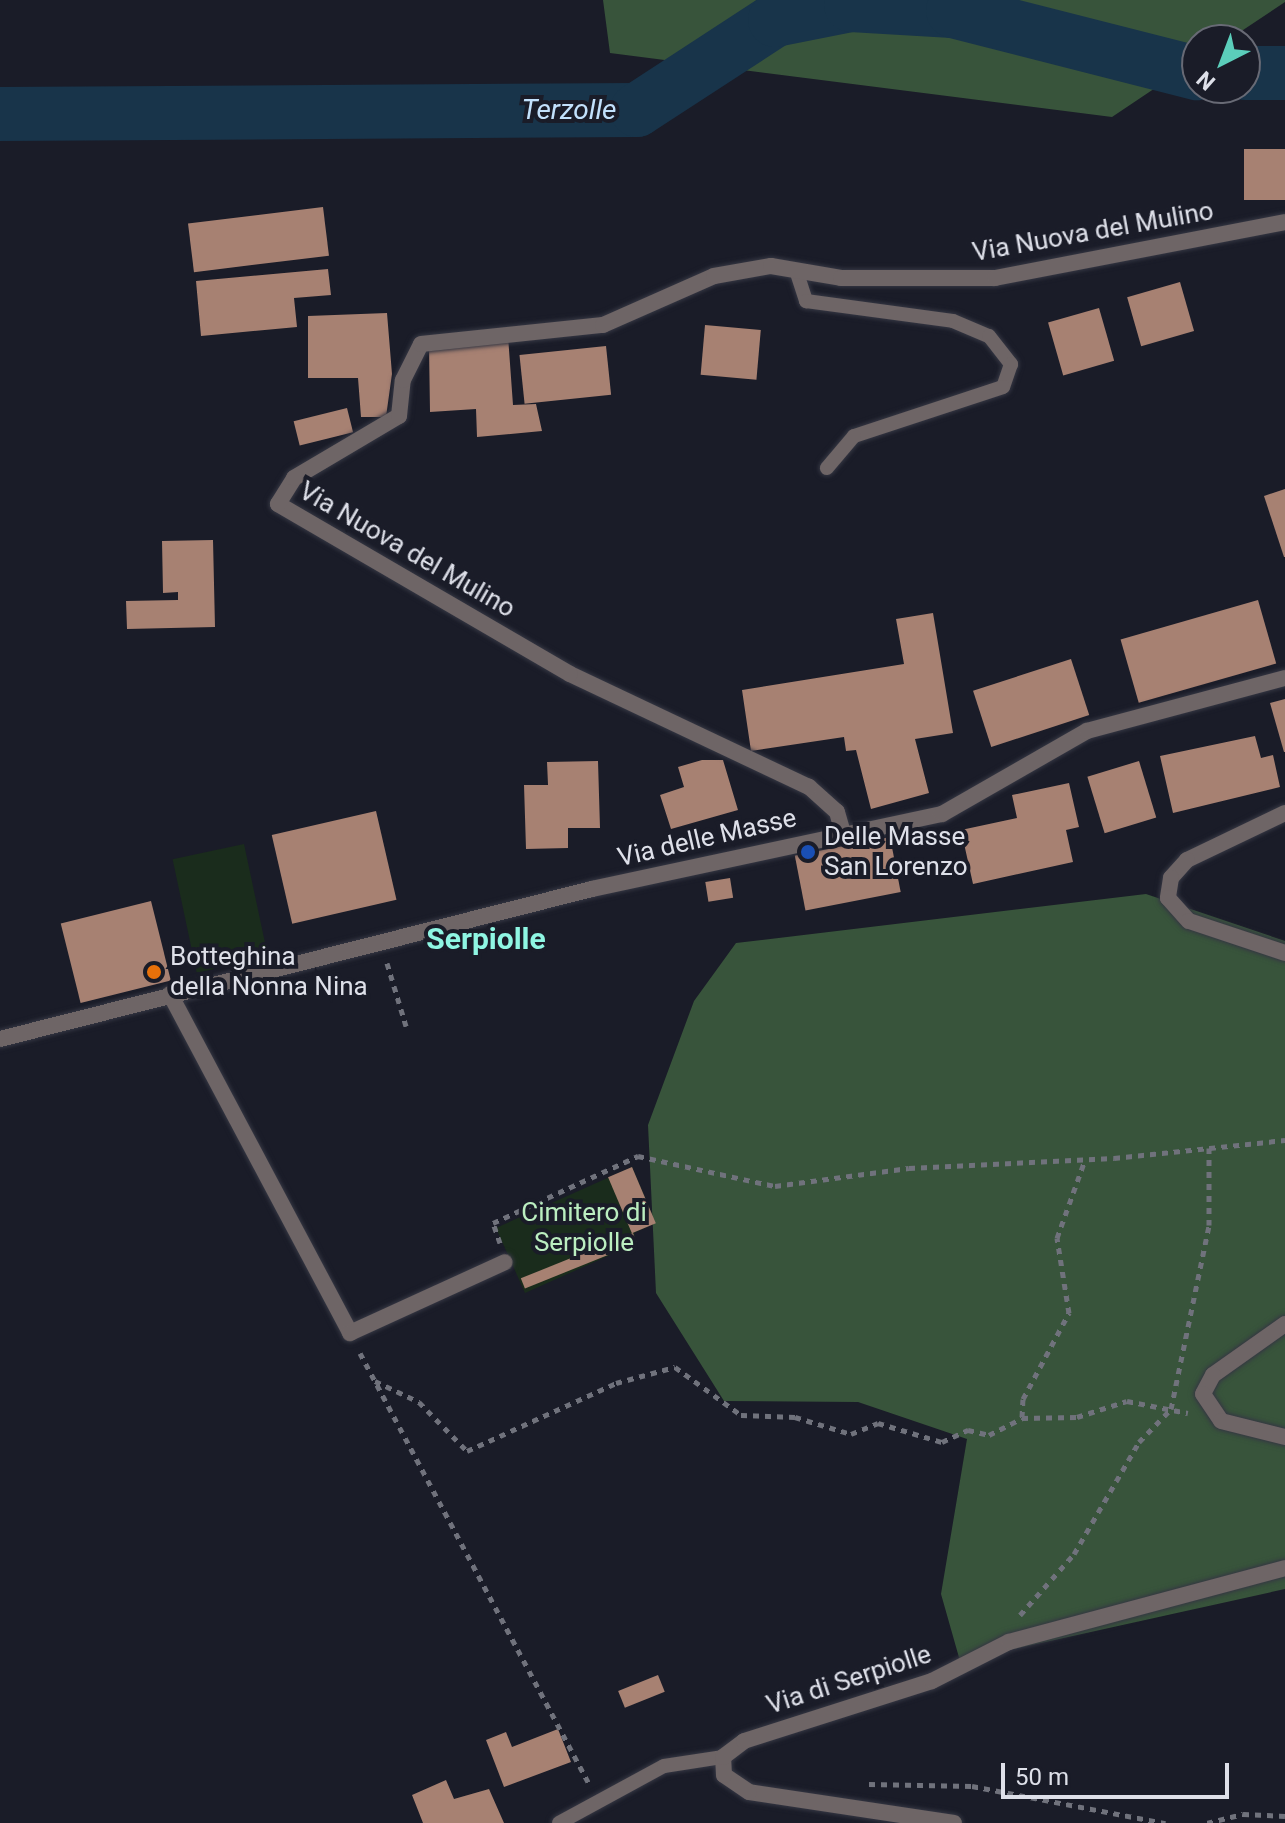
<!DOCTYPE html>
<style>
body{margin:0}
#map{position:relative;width:1285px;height:1823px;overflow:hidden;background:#1a1c28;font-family:Roboto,sans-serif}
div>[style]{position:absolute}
.green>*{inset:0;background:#1a2c1c;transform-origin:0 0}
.forest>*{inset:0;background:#38543b}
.river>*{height:54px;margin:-27px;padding:0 27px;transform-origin:27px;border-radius:27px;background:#18344a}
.building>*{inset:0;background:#a78172;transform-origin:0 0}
.path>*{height:5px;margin-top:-2.5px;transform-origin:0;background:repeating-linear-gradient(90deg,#70727c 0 6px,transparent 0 12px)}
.roads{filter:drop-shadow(0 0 2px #353743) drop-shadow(0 0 2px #353743)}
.service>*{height:14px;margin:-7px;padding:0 7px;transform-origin:7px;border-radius:7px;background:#6e6566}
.minor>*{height:16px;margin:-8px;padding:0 8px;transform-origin:8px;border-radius:8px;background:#6e6566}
.tertiary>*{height:16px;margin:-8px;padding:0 8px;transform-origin:8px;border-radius:8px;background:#6e6566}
.dots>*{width:22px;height:22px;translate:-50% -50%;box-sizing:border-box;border:4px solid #1a1c28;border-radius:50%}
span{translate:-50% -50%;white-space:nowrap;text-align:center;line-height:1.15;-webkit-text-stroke:8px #1a1c28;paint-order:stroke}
.street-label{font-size:26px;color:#dee0e9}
.poi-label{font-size:26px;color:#dee0e9}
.left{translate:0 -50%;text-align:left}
.park-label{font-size:26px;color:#bbeec0}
.water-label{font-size:28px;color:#c2e1fc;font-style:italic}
.quarter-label{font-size:30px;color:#8ff6e3;font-weight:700}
.north{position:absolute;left:1181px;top:24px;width:80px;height:80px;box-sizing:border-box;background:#1a1c28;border:2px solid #686a75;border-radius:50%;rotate:222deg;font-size:22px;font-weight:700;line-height:32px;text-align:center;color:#dee0e9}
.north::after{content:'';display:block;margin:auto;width:28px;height:36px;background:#5bcebb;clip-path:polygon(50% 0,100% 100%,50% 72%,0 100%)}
.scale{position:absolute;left:1001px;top:1763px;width:228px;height:36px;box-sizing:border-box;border:4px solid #dee0e9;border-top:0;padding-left:10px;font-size:24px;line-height:28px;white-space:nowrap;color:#dee0e9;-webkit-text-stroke:6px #1a1c28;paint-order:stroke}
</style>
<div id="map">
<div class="green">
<div style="left:244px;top:844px;width:116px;height:73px;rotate:78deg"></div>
<div style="clip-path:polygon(632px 1167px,656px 1223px,634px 1233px,637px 1243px,525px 1293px,496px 1228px)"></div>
</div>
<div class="forest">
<div style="clip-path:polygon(603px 0,1285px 0,1285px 2px,1228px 40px,1197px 40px,1197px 60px,1112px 117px,610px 53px)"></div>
<div style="clip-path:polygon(1146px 894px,1285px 941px,1285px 1589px,960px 1661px,941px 1594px,967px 1439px,858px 1402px,724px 1401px,656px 1293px,648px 1125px,694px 1001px,736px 943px)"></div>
</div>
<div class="river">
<div style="left:1245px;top:73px;width:40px"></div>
<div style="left:0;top:114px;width:637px;rotate:-0.36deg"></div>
<div style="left:637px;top:110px;width:165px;rotate:-33.1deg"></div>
<div style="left:775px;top:20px;width:77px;rotate:-11.2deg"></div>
<div style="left:851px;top:5px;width:102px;rotate:3.4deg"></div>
<div style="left:953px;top:11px;width:252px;rotate:14.3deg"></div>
</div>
<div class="building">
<div style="left:1285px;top:149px;width:51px;height:41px;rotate:90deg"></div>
<div style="left:323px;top:207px;width:49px;height:136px;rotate:83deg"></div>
<div style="clip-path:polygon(328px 269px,331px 295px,294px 298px,297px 327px,201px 336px,196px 281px)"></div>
<div style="left:1180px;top:282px;width:51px;height:55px;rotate:74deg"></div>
<div style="left:1099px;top:308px;width:55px;height:53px;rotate:74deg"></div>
<div style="clip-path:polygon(387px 313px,392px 374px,386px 417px,361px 417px,358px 378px,308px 378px,308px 316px)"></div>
<div style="left:705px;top:325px;width:56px;height:50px;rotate:5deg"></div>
<div style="clip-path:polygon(508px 336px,513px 405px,536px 404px,542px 431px,477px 437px,476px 409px,430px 412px,429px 347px)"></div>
<div style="left:606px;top:346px;width:49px;height:87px;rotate:84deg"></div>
<div style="left:347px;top:408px;width:25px;height:55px;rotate:76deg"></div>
<div style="clip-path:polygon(1285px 489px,1285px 557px,1284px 557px,1264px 496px)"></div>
<div style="clip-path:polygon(213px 540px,215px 627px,127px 629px,126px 601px,178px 600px,178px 592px,163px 593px,162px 541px)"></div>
<div style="left:1258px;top:600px;width:66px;height:143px;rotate:74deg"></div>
<div style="clip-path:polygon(933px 613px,953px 733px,915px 739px,929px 793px,871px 809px,856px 750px,846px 751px,844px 737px,751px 751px,742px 690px,904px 664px,896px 619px)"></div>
<div style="left:1071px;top:659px;width:59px;height:103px;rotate:72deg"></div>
<div style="clip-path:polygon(1285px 699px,1285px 752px,1284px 752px,1270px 703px)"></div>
<div style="clip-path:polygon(1255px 736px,1261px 758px,1273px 755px,1280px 787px,1173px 813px,1160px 756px)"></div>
<div style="clip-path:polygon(702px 760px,723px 760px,738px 810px,671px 829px,660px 795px,684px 787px,678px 767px)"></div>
<div style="clip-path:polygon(598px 761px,600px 828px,568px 828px,568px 848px,526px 849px,524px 785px,548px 785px,547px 762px)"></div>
<div style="left:1139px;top:761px;width:59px;height:54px;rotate:73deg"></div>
<div style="clip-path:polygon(1069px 783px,1079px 827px,1066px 830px,1073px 862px,973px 884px,961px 830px,1017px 818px,1012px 795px)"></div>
<div style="left:376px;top:811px;width:91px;height:107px;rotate:77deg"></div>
<div style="left:890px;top:837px;width:56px;height:97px;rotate:79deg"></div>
<div style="left:730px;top:878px;width:20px;height:25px;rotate:81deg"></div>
<div style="left:151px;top:901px;width:82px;height:93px;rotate:76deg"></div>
<div style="left:632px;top:1167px;width:61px;height:26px;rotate:67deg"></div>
<div style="left:633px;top:1233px;width:11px;height:121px;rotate:68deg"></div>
<div style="left:658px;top:1675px;width:18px;height:43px;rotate:68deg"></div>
<div style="clip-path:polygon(558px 1729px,571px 1762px,504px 1787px,486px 1740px,506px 1732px,512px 1747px)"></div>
<div style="clip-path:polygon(446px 1780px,454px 1799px,489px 1789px,504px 1823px,423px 1823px,412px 1795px)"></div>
</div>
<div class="path">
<div style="left:387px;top:963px;width:66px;rotate:73.2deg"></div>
<div style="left:500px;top:1243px;width:21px;rotate:-109deg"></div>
<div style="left:493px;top:1223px;width:160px;rotate:-24.8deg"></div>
<div style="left:638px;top:1156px;width:140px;rotate:12.4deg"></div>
<div style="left:775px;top:1186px;width:135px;rotate:-7.7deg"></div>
<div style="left:909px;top:1168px;width:205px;rotate:-2.8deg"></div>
<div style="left:1114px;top:1158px;width:172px;rotate:-6deg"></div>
<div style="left:360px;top:1353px;width:486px;rotate:62deg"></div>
<div style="left:375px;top:1381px;width:49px;rotate:25.5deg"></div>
<div style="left:419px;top:1402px;width:69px;rotate:45.6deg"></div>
<div style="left:467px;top:1451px;width:164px;rotate:-24.5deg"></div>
<div style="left:616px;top:1383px;width:61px;rotate:-15.2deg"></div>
<div style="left:675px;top:1367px;width:82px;rotate:36deg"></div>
<div style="left:741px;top:1415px;width:54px;rotate:2.1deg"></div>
<div style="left:795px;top:1417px;width:59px;rotate:16.9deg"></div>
<div style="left:851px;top:1434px;width:29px;rotate:-22deg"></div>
<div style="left:878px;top:1423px;width:67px;rotate:16.5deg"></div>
<div style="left:942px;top:1442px;width:29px;rotate:-25deg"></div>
<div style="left:968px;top:1430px;width:22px;rotate:13deg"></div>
<div style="left:989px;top:1435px;width:37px;rotate:-27deg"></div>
<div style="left:1022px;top:1418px;width:55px;rotate:-1deg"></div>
<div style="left:1077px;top:1417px;width:52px;rotate:-17.7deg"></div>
<div style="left:1127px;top:1401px;width:62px;rotate:11.1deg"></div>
<div style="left:1022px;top:1417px;width:18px;rotate:-87deg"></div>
<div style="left:1023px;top:1399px;width:98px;rotate:-61.9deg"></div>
<div style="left:1069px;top:1313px;width:76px;rotate:-99.1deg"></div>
<div style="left:1057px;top:1238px;width:83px;rotate:-70.3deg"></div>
<div style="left:1020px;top:1615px;width:81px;rotate:-48.5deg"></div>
<div style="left:1074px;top:1554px;width:129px;rotate:-59.9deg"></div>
<div style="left:1139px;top:1442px;width:46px;rotate:-45.9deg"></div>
<div style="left:1171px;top:1409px;width:188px;rotate:-78.3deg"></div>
<div style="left:1209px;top:1225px;width:77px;rotate:-90deg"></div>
<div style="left:869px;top:1784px;width:103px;rotate:1.1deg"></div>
<div style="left:972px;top:1786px;width:197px;rotate:10.9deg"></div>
<div style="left:1207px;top:1823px;width:37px;rotate:-14deg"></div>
<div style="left:1243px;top:1814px;width:42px;rotate:2.7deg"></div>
</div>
<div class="roads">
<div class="service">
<div style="left:796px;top:270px;width:33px;rotate:72deg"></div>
<div style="left:806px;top:301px;width:148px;rotate:7.7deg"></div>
<div style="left:953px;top:321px;width:39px;rotate:23deg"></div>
<div style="left:989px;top:336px;width:36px;rotate:52deg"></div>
<div style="left:1011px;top:364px;width:24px;rotate:109deg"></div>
<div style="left:1003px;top:387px;width:157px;rotate:161.8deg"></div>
<div style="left:854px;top:436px;width:42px;rotate:130.2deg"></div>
<div style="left:559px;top:1823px;width:119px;rotate:-28.5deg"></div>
<div style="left:664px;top:1766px;width:60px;rotate:-8.7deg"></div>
</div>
<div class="minor">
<div style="left:1285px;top:813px;width:109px;rotate:154.4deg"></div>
<div style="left:1187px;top:860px;width:24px;rotate:132deg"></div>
<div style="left:1171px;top:878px;width:20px;rotate:99deg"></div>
<div style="left:1168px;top:898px;width:31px;rotate:48deg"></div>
<div style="left:1189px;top:921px;width:101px;rotate:18.4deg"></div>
<div style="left:843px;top:833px;width:22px;rotate:-106deg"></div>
<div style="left:837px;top:812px;width:38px;rotate:-138deg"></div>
<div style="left:809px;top:787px;width:264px;rotate:-154.7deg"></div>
<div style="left:570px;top:674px;width:338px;rotate:-149.8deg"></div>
<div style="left:278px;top:504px;width:31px;rotate:-58deg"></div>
<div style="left:294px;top:478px;width:122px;rotate:-30.6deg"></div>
<div style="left:399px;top:416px;width:36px;rotate:-84deg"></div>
<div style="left:403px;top:380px;width:40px;rotate:-63.4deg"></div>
<div style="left:421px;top:344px;width:183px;rotate:-6deg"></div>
<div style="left:603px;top:325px;width:121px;rotate:-23.8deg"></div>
<div style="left:714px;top:276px;width:58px;rotate:-10deg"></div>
<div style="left:771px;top:266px;width:71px;rotate:9.7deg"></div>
<div style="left:841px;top:278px;width:154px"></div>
<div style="left:995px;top:278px;width:295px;rotate:-10.9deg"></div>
<div style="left:170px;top:994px;width:384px;rotate:62deg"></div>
<div style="left:350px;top:1333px;width:170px;rotate:-24.6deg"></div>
<div style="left:1285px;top:1324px;width:88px;rotate:144.7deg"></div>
<div style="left:1213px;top:1375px;width:21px;rotate:118deg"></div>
<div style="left:1203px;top:1394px;width:32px;rotate:56deg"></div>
<div style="left:1221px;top:1421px;width:66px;rotate:14deg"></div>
<div style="left:954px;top:1823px;width:207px;rotate:-171.4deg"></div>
<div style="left:749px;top:1792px;width:30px;rotate:-146deg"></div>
<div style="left:724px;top:1775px;width:18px;rotate:-93deg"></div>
<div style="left:723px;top:1757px;width:26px;rotate:-37deg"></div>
<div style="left:744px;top:1741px;width:197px;rotate:-17.7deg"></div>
<div style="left:932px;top:1681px;width:86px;rotate:-26.9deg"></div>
<div style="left:1009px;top:1642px;width:286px;rotate:-15deg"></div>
</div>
<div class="tertiary">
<div style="left:0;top:1039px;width:611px;rotate:-14.22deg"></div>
<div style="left:592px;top:889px;width:358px;rotate:-12.1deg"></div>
<div style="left:942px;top:814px;width:167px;rotate:-29.8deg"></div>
<div style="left:1087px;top:731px;width:205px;rotate:-15deg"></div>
</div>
</div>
<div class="dots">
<div style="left:808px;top:852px;background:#1a4fb4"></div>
<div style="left:154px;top:972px;background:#e8710a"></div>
</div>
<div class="street-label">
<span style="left:1093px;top:232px;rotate:-10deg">Via Nuova del Mulino</span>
<span style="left:407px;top:550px;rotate:30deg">Via Nuova del Mulino</span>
<span style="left:707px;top:838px;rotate:-13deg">Via delle Masse</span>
<span style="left:849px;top:1680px;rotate:-18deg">Via di Serpiolle</span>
</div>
<div class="poi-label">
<span class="left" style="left:824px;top:852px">Delle Masse<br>San Lorenzo</span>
<span class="left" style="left:170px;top:972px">Botteghina<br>della Nonna Nina</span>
</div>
<div class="park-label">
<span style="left:584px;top:1228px">Cimitero di<br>Serpiolle</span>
</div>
<div class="water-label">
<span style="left:569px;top:110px">Terzolle</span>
</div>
<div class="quarter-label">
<span style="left:486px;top:939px">Serpiolle</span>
</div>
<div class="north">N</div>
<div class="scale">50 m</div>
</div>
